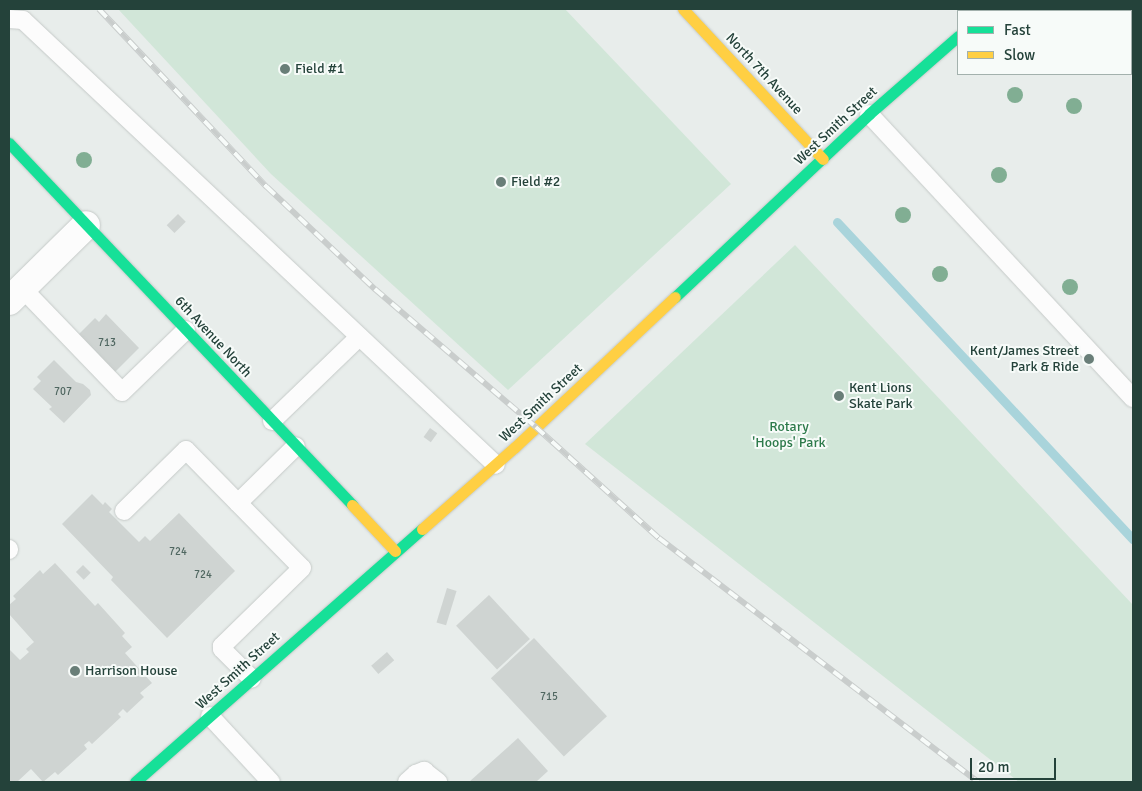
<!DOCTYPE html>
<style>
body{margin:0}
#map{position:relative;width:1142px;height:791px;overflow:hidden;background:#e8edeb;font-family:Signika,sans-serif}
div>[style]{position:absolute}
.green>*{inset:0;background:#d1e6d8}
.stream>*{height:9px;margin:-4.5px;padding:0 4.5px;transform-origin:4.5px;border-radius:4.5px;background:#a9d4db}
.building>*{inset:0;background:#cfd4d2;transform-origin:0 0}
.roads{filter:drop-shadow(0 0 1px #c5cac8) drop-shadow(0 0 1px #c5cac8)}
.lane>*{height:18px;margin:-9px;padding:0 9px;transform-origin:9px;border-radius:9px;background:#fcfcfc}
.street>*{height:28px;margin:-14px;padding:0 14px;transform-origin:14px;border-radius:14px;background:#fcfcfc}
.fast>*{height:11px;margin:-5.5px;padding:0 5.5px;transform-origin:5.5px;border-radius:5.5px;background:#16e098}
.slow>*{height:11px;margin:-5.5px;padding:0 5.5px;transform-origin:5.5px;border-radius:5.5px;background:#ffcf43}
.rail>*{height:5.5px;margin-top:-2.75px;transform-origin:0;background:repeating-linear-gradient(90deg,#f7fbf9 0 11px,#c9cdcc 0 22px);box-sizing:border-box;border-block:1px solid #c9cdcc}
.trees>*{width:16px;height:16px;margin:-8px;border-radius:50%;background:#81ae93}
.dots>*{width:14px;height:14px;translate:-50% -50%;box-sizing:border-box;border:2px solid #f7fbf9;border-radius:50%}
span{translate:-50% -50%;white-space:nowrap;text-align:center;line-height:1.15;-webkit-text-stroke:4px #f7fbf9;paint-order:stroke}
.number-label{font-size:11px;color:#506761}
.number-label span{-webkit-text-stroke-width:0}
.poi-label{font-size:14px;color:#24423a}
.left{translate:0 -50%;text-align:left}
.right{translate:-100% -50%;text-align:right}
.street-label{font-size:14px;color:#24423a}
.park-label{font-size:14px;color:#2d7a4b}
.frame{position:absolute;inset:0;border:10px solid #24423a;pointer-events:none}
.legend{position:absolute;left:957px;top:10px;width:175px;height:65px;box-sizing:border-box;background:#f7fbf9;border:1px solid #a3b1ad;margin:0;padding:6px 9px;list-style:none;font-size:15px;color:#24423a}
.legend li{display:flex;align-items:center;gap:10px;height:25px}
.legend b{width:25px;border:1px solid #a3b1ad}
.scale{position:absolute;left:970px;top:758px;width:86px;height:22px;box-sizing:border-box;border:2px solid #24423a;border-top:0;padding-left:6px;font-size:15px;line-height:18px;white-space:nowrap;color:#24423a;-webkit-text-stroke:4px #f7fbf9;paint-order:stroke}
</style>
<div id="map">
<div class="green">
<div style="clip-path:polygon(118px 9px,565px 9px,731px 184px,508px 390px,271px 174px)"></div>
<div style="clip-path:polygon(795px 245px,1133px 605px,1133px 782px,1019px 782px,585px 444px)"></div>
</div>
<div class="stream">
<div style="left:837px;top:222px;width:434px;rotate:47deg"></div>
</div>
<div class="building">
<div style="left:178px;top:214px;width:11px;height:16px;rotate:45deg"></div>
<div style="clip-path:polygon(106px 314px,139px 348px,112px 375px,75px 338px,95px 318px,99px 322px)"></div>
<div style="clip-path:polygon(54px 360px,76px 382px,83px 384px,90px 390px,91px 395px,64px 423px,49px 409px,52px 407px,33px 389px,41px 381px,37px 377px)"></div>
<div style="left:430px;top:428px;width:9px;height:11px;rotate:36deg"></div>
<div style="clip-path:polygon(92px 494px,103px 505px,105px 502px,112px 509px,109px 512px,139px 542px,145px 536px,150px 541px,179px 513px,235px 571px,167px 638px,111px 580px,113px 577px,62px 524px)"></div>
<div style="clip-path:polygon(55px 563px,95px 606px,98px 603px,125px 633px,122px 636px,132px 647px,125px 653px,152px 683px,140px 693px,144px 697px,127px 713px,123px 709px,118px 714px,121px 717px,92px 744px,89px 741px,84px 745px,87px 749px,58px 775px,55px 772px,43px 782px,31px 769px,17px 782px,9px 782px,9px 649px,20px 660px,29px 652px,26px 649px,34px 642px,9px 614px,9px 605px,16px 599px,13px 596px,40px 570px,43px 574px)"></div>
<div style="left:83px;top:565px;width:11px;height:10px;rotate:45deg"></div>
<div style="left:447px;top:588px;width:10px;height:36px;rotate:17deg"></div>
<div style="left:489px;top:595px;width:60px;height:45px;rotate:47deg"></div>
<div style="left:534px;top:638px;width:107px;height:59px;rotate:47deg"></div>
<div style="left:387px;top:652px;width:11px;height:21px;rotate:49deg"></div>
<div style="clip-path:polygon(518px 738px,548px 771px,536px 782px,469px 782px)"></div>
</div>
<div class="roads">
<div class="lane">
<div style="left:9px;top:19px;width:14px;rotate:4deg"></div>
<div style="left:23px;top:20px;width:649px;rotate:43.25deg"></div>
<div style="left:869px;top:114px;width:388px;rotate:47.1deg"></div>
<div style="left:22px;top:288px;width:144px;rotate:46.1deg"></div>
<div style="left:122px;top:392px;width:89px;rotate:-44.1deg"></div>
<div style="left:272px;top:421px;width:121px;rotate:-44deg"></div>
<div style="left:238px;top:503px;width:81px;rotate:-44.5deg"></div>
<div style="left:124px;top:511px;width:87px;rotate:-44.5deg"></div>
<div style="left:186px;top:450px;width:165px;rotate:45.5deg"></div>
<div style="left:302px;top:568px;width:112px;rotate:135.7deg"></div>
<div style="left:222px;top:646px;width:3px;rotate:90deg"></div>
<div style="left:222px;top:649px;width:42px;rotate:45deg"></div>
<div style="left:9px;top:549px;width:1px;rotate:90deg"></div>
<div style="left:210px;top:716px;width:90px;rotate:47.3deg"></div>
<div style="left:407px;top:782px;width:12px;rotate:-42deg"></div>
<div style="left:416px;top:774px;width:9px;rotate:-21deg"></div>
<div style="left:424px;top:771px;width:18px;rotate:38deg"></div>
</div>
<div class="street">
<div style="left:9px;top:301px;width:108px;rotate:-44.6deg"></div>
</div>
<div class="fast">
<div style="left:9px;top:143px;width:499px;rotate:46.5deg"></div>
<div style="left:675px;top:297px;width:267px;rotate:-43.3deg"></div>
<div style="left:869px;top:114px;width:118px;rotate:-41.2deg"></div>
<div style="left:135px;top:782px;width:383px;rotate:-41.4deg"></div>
</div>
<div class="slow">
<div style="left:683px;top:9px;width:205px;rotate:47deg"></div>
<div style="left:986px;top:11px;width:4px;rotate:-34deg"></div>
<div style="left:352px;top:505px;width:63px;rotate:46.9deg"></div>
<div style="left:422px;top:529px;width:124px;rotate:-41.4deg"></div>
<div style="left:515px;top:447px;width:219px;rotate:-43.2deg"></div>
</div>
</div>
<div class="rail">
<div style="left:99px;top:9px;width:245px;rotate:46.7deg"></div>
<div style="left:267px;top:187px;width:149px;rotate:43.4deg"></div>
<div style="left:375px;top:289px;width:212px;rotate:40.6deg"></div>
<div style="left:536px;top:427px;width:166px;rotate:42.1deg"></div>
<div style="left:659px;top:538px;width:402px;rotate:37.4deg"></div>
</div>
<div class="trees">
<div style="left:1015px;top:95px"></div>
<div style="left:1074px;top:106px"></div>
<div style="left:84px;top:160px"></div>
<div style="left:999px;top:175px"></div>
<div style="left:903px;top:215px"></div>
<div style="left:940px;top:274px"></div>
<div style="left:1070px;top:287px"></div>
</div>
<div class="dots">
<div style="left:285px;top:69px;background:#697e78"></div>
<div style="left:501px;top:182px;background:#697e78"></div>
<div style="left:1089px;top:359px;background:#697e78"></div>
<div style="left:839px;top:396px;background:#697e78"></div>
<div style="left:75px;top:671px;background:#697e78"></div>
</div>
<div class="number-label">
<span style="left:107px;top:343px">713</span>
<span style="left:63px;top:392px">707</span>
<span style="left:178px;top:552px">724</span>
<span style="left:203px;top:575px">724</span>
<span style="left:549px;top:697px">715</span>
</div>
<div class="poi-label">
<span class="left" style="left:295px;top:69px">Field #1</span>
<span class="left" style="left:511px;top:182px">Field #2</span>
<span class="right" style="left:1079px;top:359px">Kent/James Street<br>Park &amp; Ride</span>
<span class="left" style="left:849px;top:396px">Kent Lions<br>Skate Park</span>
<span class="left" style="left:85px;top:671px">Harrison House</span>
</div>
<div class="street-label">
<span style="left:764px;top:74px;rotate:47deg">North 7th Avenue</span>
<span style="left:836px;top:126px;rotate:-43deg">West Smith Street</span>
<span style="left:213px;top:337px;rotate:47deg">6th Avenue North</span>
<span style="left:541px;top:403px;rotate:-43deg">West Smith Street</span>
<span style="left:238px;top:671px;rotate:-42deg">West Smith Street</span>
</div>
<div class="park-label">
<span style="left:789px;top:435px">Rotary<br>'Hoops' Park</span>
</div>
<div class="frame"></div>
<ul class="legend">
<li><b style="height:6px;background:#16e098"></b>Fast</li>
<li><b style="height:6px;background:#ffcf43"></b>Slow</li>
</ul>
<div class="scale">20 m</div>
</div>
